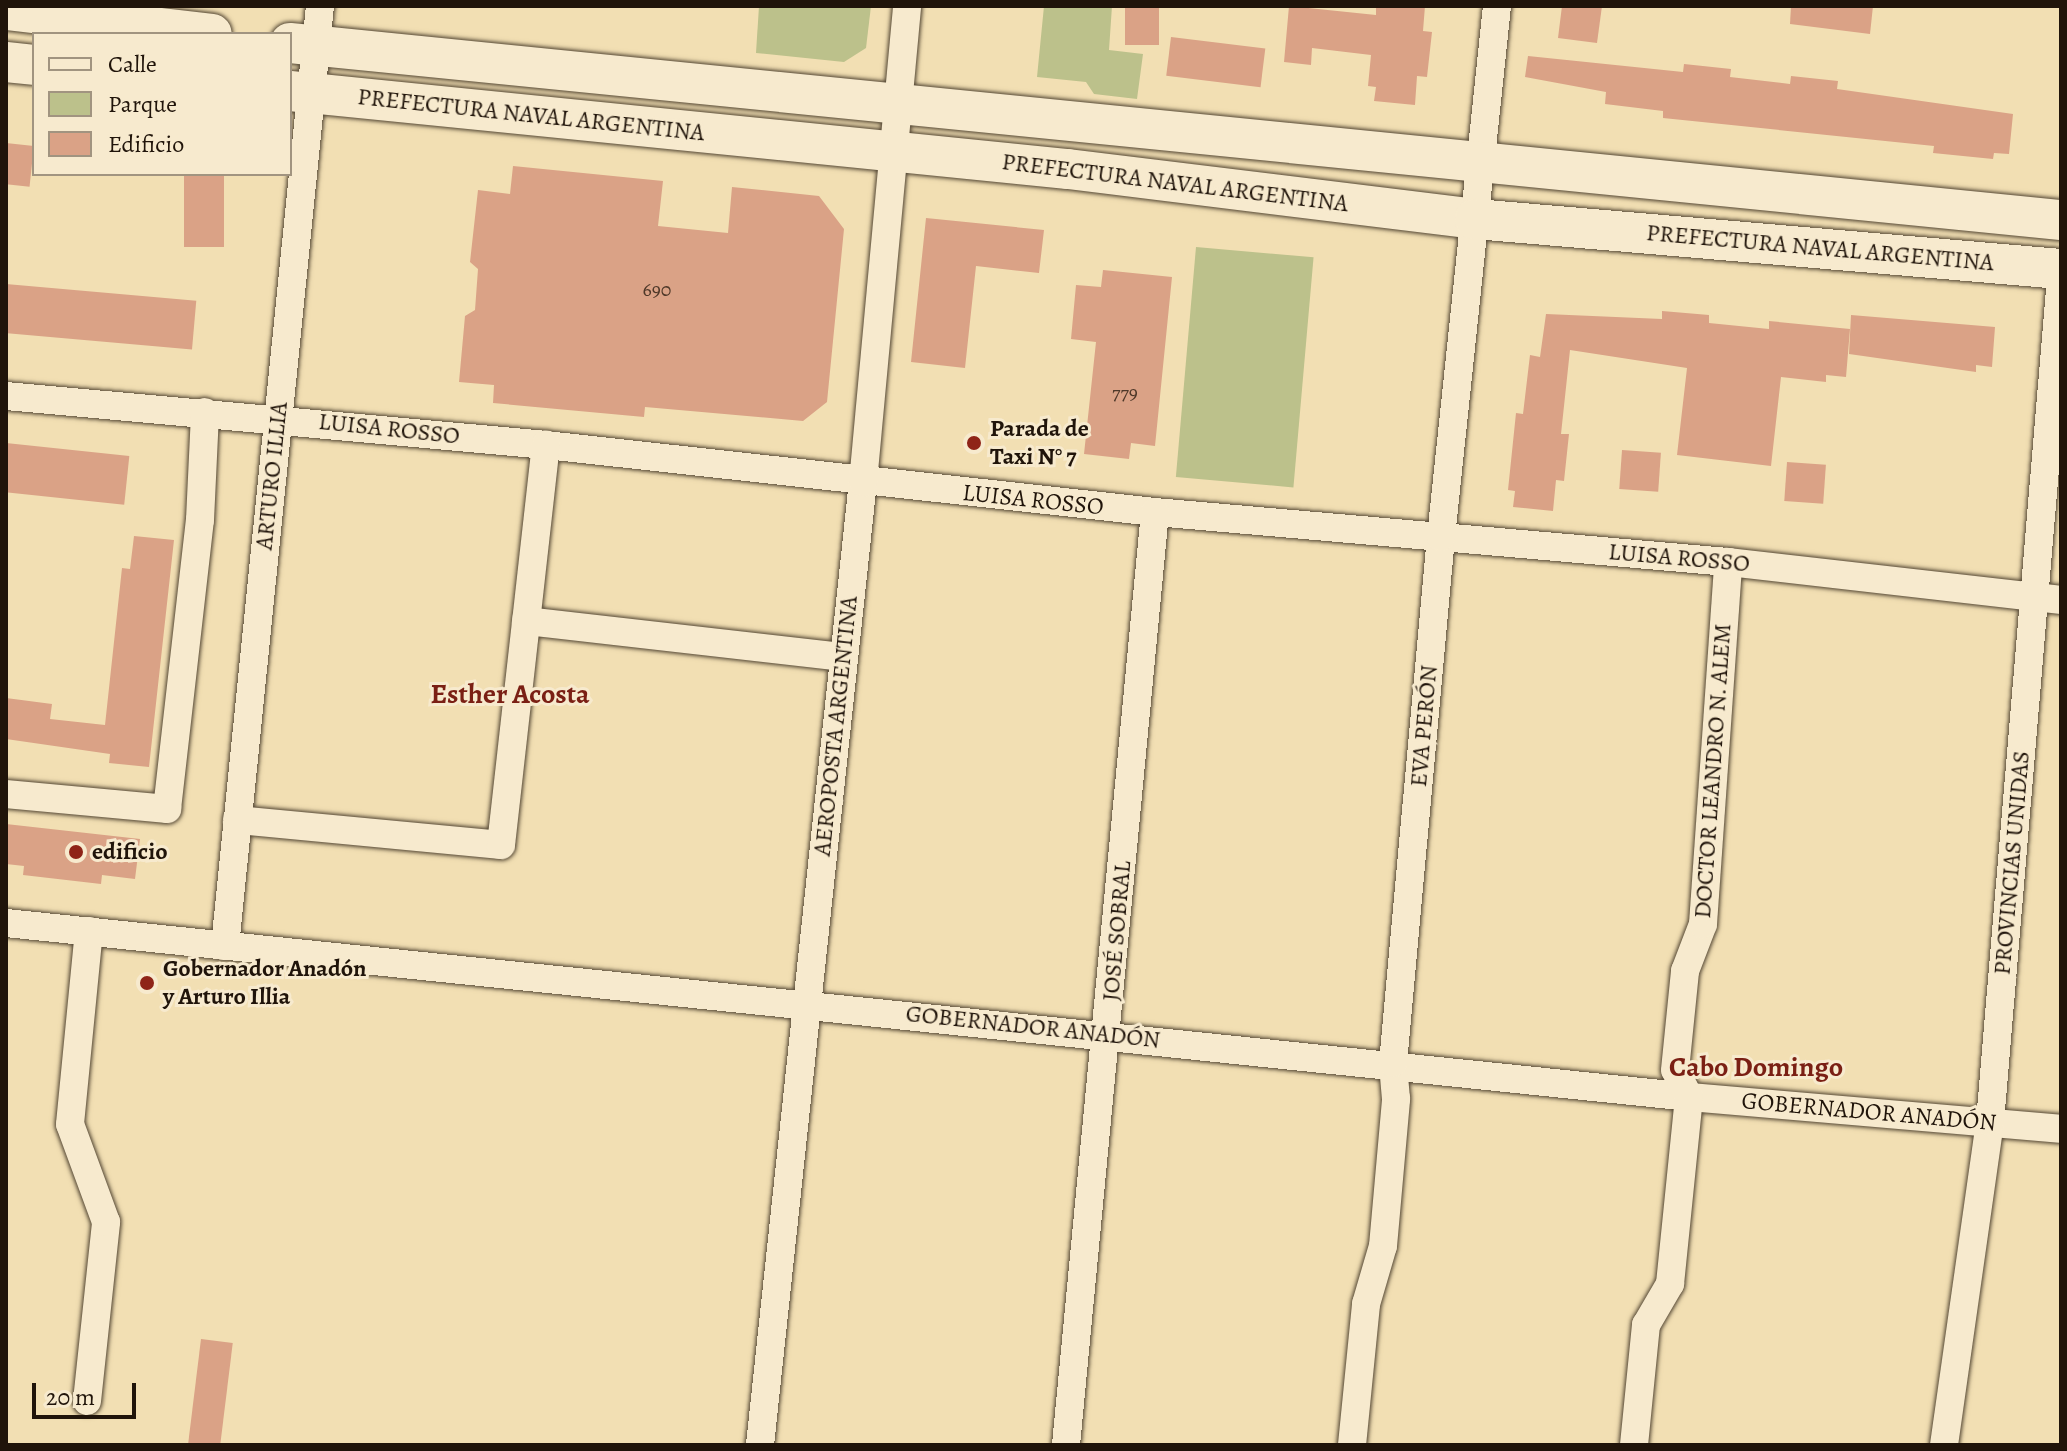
<!DOCTYPE html>
<meta charset="utf-8">
<style>
body{margin:0}
#map{position:relative;width:2067px;height:1451px;overflow:hidden;background:#f2dfb3;font-family:Alegreya,serif}
div>[style]{position:absolute}
.green>*{inset:0;background:#bcc18b;transform-origin:0 0}
.building>*{inset:0;background:#daa286;transform-origin:0 0}
.roads{filter:drop-shadow(0 0 2px #544734) drop-shadow(0 0 2px #544734)}
.minor>*{height:28px;margin:-14px;padding:0 14px;transform-origin:14px;border-radius:14px;background:#f7eace}
.secondary>*{height:40px;margin:-20px;padding:0 20px;transform-origin:20px;border-radius:20px;background:#f7eace}
.dots>*{width:22px;height:22px;translate:-50% -50%;box-sizing:border-box;border:4px solid #f7eace;border-radius:50%}
span{translate:-50% -50%;white-space:nowrap;text-align:center;line-height:1.15;-webkit-text-stroke:6px #f7eace;paint-order:stroke}
.number-label{font-size:20px;color:#4e3829}
.number-label span{-webkit-text-stroke-width:0}
.street-label{font-size:24px;color:#20140a}
.poi-label{font-size:24px;color:#20140a;font-weight:700}
.left{translate:0 -50%;text-align:left}
.quarter-label{font-size:28px;color:#7a1f14;font-weight:700}
.frame{position:absolute;inset:0;border:8px solid #20140a;pointer-events:none}
.legend{position:absolute;left:32px;top:32px;width:260px;height:144px;box-sizing:border-box;background:#f7eace;border:2px solid #a19480;margin:0;padding:10px 14px;list-style:none;font-size:24px;color:#20140a}
.legend li{display:flex;align-items:center;gap:16px;height:40px}
.legend b{width:40px;border:2px solid #a19480}
.scale{position:absolute;left:32px;top:1383px;width:104px;height:36px;box-sizing:border-box;border:4px solid #20140a;border-top:0;padding-left:10px;font-size:24px;line-height:28px;white-space:nowrap;color:#20140a;-webkit-text-stroke:6px #f7eace;paint-order:stroke}
</style>
<div id="map">
<div class="green">
<div style="clip-path:polygon(759px 6px,871px 6px,866px 48px,844px 62px,756px 53px)"></div>
<div style="clip-path:polygon(1044px 6px,1112px 6px,1109px 50px,1143px 54px,1137px 99px,1094px 94px,1086px 82px,1037px 77px)"></div>
<div style="left:1196px;top:247px;width:118px;height:231px;rotate:5deg"></div>
</div>
<div class="building">
<div style="left:1125px;top:6px;width:34px;height:39px"></div>
<div style="clip-path:polygon(1289px 6px,1376px 15px,1376px 6px,1425px 6px,1423px 31px,1432px 32px,1427px 77px,1417px 76px,1415px 105px,1374px 101px,1376px 87px,1368px 86px,1371px 55px,1312px 48px,1311px 65px,1284px 62px)"></div>
<div style="clip-path:polygon(1562px 6px,1602px 6px,1597px 43px,1558px 38px)"></div>
<div style="clip-path:polygon(1791px 6px,1873px 6px,1870px 34px,1790px 24px)"></div>
<div style="left:1171px;top:37px;width:95px;height:39px;rotate:7deg"></div>
<div style="clip-path:polygon(1528px 56px,1683px 72px,1684px 64px,1731px 69px,1730px 77px,1790px 84px,1791px 76px,1838px 81px,1837px 89px,2013px 114px,2009px 154px,1994px 153px,1993px 159px,1933px 153px,1934px 146px,1663px 118px,1663px 111px,1605px 104px,1606px 92px,1525px 77px)"></div>
<div style="left:6px;top:143px;width:28px;height:41px;rotate:6deg"></div>
<div style="clip-path:polygon(513px 166px,663px 181px,658px 226px,728px 233px,732px 187px,819px 196px,844px 229px,827px 402px,803px 421px,645px 407px,644px 417px,493px 403px,494px 385px,459px 382px,465px 316px,475px 310px,478px 269px,470px 262px,478px 190px,510px 194px)"></div>
<div style="left:184px;top:174px;width:40px;height:73px"></div>
<div style="clip-path:polygon(926px 218px,1044px 230px,1039px 273px,976px 266px,965px 368px,911px 362px)"></div>
<div style="clip-path:polygon(1103px 270px,1172px 277px,1155px 446px,1131px 443px,1129px 459px,1084px 454px,1096px 342px,1071px 339px,1076px 285px,1101px 287px)"></div>
<div style="left:6px;top:284px;width:191px;height:49px;rotate:5deg"></div>
<div style="clip-path:polygon(1662px 311px,1709px 315px,1709px 323px,1769px 329px,1769px 321px,1850px 329px,1846px 377px,1826px 375px,1826px 382px,1781px 377px,1771px 466px,1677px 455px,1687px 368px,1570px 350px,1561px 434px,1569px 434px,1564px 481px,1556px 480px,1553px 511px,1513px 507px,1515px 491px,1508px 490px,1516px 413px,1523px 414px,1530px 355px,1540px 357px,1546px 314px,1662px 319px)"></div>
<div style="clip-path:polygon(1851px 315px,1995px 327px,1992px 367px,1976px 365px,1976px 372px,1849px 354px)"></div>
<div style="left:6px;top:443px;width:124px;height:49px;rotate:6deg"></div>
<div style="left:1622px;top:450px;width:39px;height:39px;rotate:4deg"></div>
<div style="left:1787px;top:462px;width:39px;height:39px;rotate:4deg"></div>
<div style="clip-path:polygon(134px 536px,174px 540px,149px 767px,109px 763px,110px 754px,6px 739px,6px 698px,52px 704px,50px 719px,105px 725px,122px 568px,130px 569px)"></div>
<div style="clip-path:polygon(6px 824px,140px 839px,135px 879px,102px 875px,101px 884px,23px 875px,24px 866px,6px 864px)"></div>
<div style="left:201px;top:1339px;width:32px;height:107px;rotate:7deg"></div>
</div>
<div class="roads">
<div class="minor">
<div style="left:6px;top:396px;width:542px;rotate:5.18deg"></div>
<div style="left:546px;top:445px;width:613px;rotate:6.28deg"></div>
<div style="left:1155px;top:512px;width:575px;rotate:4.99deg"></div>
<div style="left:1728px;top:562px;width:335px;rotate:6.5deg"></div>
<div style="left:526px;top:621px;width:319px;rotate:6.5deg"></div>
<div style="left:6px;top:794px;width:162px;rotate:5.3deg"></div>
<div style="left:167px;top:809px;width:291px;rotate:-83.5deg"></div>
<div style="left:200px;top:520px;width:108px;rotate:-87.3deg"></div>
<div style="left:237px;top:820px;width:265px;rotate:5.4deg"></div>
<div style="left:501px;top:845px;width:403px;rotate:-83.6deg"></div>
<div style="left:6px;top:923px;width:1692px;rotate:5.9deg"></div>
<div style="left:1689px;top:1097px;width:373px;rotate:4.9deg"></div>
<div style="left:225px;top:946px;width:945px;rotate:-84.23deg"></div>
<div style="left:87px;top:1401px;width:180px;rotate:-83.9deg"></div>
<div style="left:106px;top:1222px;width:104px;rotate:-110.2deg"></div>
<div style="left:70px;top:1124px;width:194px;rotate:-84.4deg"></div>
<div style="left:760px;top:1445px;width:968px;rotate:-83.9deg"></div>
<div style="left:863px;top:482px;width:478px;rotate:-84.7deg"></div>
<div style="left:1066px;top:1445px;width:937px;rotate:-84.55deg"></div>
<div style="left:1352px;top:1445px;width:142px;rotate:-84.3deg"></div>
<div style="left:1366px;top:1304px;width:60px;rotate:-73.7deg"></div>
<div style="left:1383px;top:1246px;width:148px;rotate:-84.9deg"></div>
<div style="left:1396px;top:1099px;width:36px;rotate:-95deg"></div>
<div style="left:1393px;top:1063px;width:528px;rotate:-84.79deg"></div>
<div style="left:1441px;top:537px;width:534px;rotate:-83.98deg"></div>
<div style="left:1634px;top:1445px;width:121px;rotate:-84.3deg"></div>
<div style="left:1646px;top:1325px;width:48px;rotate:-59.7deg"></div>
<div style="left:1670px;top:1284px;width:188px;rotate:-84.2deg"></div>
<div style="left:1689px;top:1097px;width:30px;rotate:-117deg"></div>
<div style="left:1675px;top:1070px;width:100px;rotate:-84.2deg"></div>
<div style="left:1685px;top:971px;width:50px;rotate:-69deg"></div>
<div style="left:1703px;top:924px;width:363px;rotate:-86deg"></div>
<div style="left:1944px;top:1445px;width:326px;rotate:-81.9deg"></div>
<div style="left:1990px;top:1122px;width:846px;rotate:-85.19deg"></div>
</div>
<div class="secondary">
<div style="left:6px;top:10px;width:207px;rotate:6.6deg"></div>
<div style="left:290px;top:43px;width:1780px;rotate:5.71deg"></div>
<div style="left:6px;top:62px;width:28px;rotate:6deg"></div>
<div style="left:290px;top:91px;width:782px;rotate:5.73deg"></div>
<div style="left:1068px;top:169px;width:410px;rotate:7deg"></div>
<div style="left:1475px;top:219px;width:588px;rotate:4.88deg"></div>
</div>
</div>
<div class="dots">
<div style="left:974px;top:443px;background:#8f2418"></div>
<div style="left:76px;top:852px;background:#8f2418"></div>
<div style="left:147px;top:983px;background:#8f2418"></div>
</div>
<div class="number-label">
<span style="left:657px;top:289px">690</span>
<span style="left:1125px;top:392px">779</span>
</div>
<div class="street-label">
<span style="left:531px;top:115px;rotate:6deg">PREFECTURA NAVAL ARGENTINA</span>
<span style="left:1175px;top:183px;rotate:7deg">PREFECTURA NAVAL ARGENTINA</span>
<span style="left:1820px;top:248px;rotate:5deg">PREFECTURA NAVAL ARGENTINA</span>
<span style="left:389px;top:429px;rotate:6deg">LUISA ROSSO</span>
<span style="left:272px;top:476px;rotate:-84deg">ARTURO ILLIA</span>
<span style="left:1033px;top:500px;rotate:6deg">LUISA ROSSO</span>
<span style="left:1679px;top:558px;rotate:5deg">LUISA ROSSO</span>
<span style="left:836px;top:726px;rotate:-84deg">AEROPOSTA ARGENTINA</span>
<span style="left:1424px;top:726px;rotate:-85deg">EVA PERÓN</span>
<span style="left:1713px;top:771px;rotate:-86deg">DOCTOR LEANDRO N. ALEM</span>
<span style="left:2012px;top:863px;rotate:-85deg">PROVINCIAS UNIDAS</span>
<span style="left:1117px;top:931px;rotate:-85deg">JOSÉ SOBRAL</span>
<span style="left:1033px;top:1027px;rotate:6deg">GOBERNADOR ANADÓN</span>
<span style="left:1869px;top:1112px;rotate:5deg">GOBERNADOR ANADÓN</span>
</div>
<div class="poi-label">
<span class="left" style="left:990px;top:443px">Parada de<br>Taxi N° 7</span>
<span class="left" style="left:92px;top:852px">edificio</span>
<span class="left" style="left:163px;top:983px">Gobernador Anadón<br>y Arturo Illia</span>
</div>
<div class="quarter-label">
<span style="left:510px;top:694px">Esther Acosta</span>
<span style="left:1756px;top:1067px">Cabo Domingo</span>
</div>
<div class="frame"></div>
<ul class="legend">
<li><b style="height:10px;background:#f7eace"></b>Calle</li>
<li><b style="height:22px;background:#bcc18b"></b>Parque</li>
<li><b style="height:22px;background:#daa286"></b>Edificio</li>
</ul>
<div class="scale">20 m</div>
</div>
